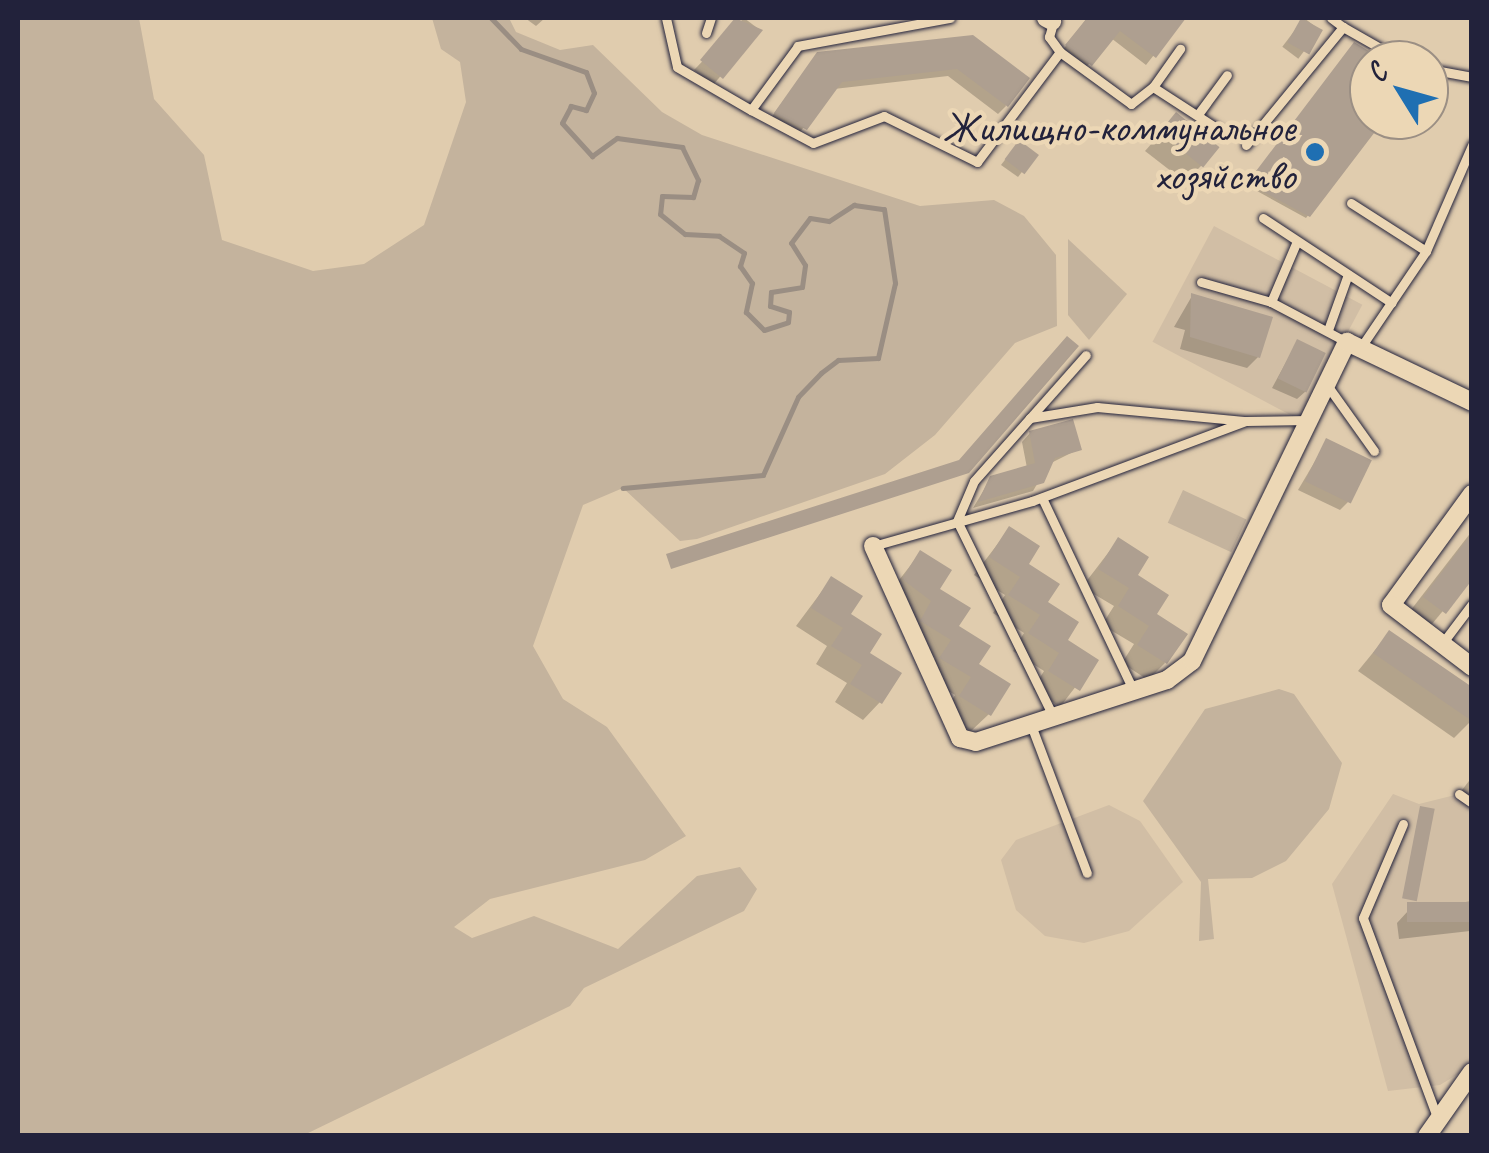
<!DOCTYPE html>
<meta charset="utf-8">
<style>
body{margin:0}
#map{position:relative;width:1489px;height:1153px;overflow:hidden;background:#e0ccae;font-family:Caveat,sans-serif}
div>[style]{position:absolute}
.built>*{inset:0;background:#d1bea5;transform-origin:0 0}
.green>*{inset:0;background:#c4b39d;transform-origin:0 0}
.shadow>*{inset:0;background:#0003;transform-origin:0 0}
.stream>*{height:5px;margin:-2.5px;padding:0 2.5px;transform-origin:2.5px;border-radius:2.5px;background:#9a8e83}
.building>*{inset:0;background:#ae9f90;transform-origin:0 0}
.roads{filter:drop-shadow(0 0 2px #22223b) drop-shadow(0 0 2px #22223b)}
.service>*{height:9px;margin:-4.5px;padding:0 4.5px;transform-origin:4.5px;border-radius:4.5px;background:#ecd7b5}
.minor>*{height:18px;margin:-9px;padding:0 9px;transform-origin:9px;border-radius:9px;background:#ecd7b5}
.dots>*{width:28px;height:28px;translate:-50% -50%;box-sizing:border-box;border:5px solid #ecd7b5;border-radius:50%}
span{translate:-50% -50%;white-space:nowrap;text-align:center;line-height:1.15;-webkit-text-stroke:9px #ecd7b5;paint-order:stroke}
.poi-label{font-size:42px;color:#22223b}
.right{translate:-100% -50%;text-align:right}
.frame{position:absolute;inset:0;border:20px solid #22223b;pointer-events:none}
.north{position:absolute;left:1349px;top:40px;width:100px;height:100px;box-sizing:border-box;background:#ecd7b5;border:2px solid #9b8f84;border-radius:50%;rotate:307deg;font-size:28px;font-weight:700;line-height:40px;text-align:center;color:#22223b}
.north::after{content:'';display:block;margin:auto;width:35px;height:45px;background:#1f6fb2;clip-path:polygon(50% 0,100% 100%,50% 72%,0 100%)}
</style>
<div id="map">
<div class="built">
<div style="left:1214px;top:226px;width:168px;height:131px;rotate:28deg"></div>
<div style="clip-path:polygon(1393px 794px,1419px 804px,1459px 794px,1471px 803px,1471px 1066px,1440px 1085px,1388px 1091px,1332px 884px)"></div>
<div style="clip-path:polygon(1109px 805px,1140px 821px,1183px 882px,1129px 931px,1084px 943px,1045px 936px,1016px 910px,1001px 860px,1016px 840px)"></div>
</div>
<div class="green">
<div style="clip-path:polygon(18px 18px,139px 18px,154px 99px,204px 155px,222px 240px,313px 271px,364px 264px,424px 225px,466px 102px,460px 62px,441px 49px,432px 18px,509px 18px,516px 32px,560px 50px,593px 45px,662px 112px,702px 135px,920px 206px,994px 200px,1024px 216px,1056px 255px,1057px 326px,1015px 343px,935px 435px,885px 474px,697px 539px,680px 541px,623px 488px,583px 505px,533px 646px,563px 699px,607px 727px,686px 836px,645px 860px,490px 899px,454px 927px,472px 938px,534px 916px,618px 949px,697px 876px,740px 867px,757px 889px,744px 911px,584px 988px,570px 1006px,304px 1135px,18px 1135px)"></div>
<div style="clip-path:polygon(1068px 239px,1127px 294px,1089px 340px,1068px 315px)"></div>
<div style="left:1183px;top:490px;width:70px;height:36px;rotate:25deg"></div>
<div style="clip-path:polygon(1279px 689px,1294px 694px,1342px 763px,1329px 809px,1286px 861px,1252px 878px,1208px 879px,1214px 939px,1199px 941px,1201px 882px,1143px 801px,1205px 709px)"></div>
</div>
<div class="shadow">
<div style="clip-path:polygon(525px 18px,545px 18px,536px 26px)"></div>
<div style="clip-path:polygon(744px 18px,760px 30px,713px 85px,694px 70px)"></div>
<div style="clip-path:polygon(1087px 18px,1126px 18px,1143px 30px,1152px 18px,1183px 18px,1146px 65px,1111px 38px,1082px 72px,1059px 55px)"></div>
<div style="left:1304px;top:18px;width:20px;height:36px;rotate:37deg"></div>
<div style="clip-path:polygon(973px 37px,1006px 106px,998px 114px,948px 76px,834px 89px,796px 137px,768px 122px,810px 64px)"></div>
<div style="clip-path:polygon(1354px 45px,1369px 120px,1380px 120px,1306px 218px,1248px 186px)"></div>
<div style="clip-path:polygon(1177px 115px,1202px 165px,1185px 182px,1145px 151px)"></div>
<div style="clip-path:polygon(1014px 148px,1035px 155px,1018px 177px,1001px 165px)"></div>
<div style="clip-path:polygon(1192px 296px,1258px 357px,1247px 368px,1180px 349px,1185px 330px,1174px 327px)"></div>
<div style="clip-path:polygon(1297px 342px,1306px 391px,1297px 399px,1272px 388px)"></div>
<div style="clip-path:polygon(1030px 433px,1079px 449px,1049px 464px,1033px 491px,973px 508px,991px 478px,1027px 468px,1022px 442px)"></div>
<div style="clip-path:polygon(1327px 441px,1348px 502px,1340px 510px,1298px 490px)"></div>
<div style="clip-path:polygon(1009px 529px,1065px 640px,1096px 660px,1060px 707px,1033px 689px,1044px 671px,1013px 651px,1024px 633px,993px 613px,1005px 595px,974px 575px)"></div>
<div style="clip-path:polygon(1472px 531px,1472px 576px,1427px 630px,1407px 615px)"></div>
<div style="clip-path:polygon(1118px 540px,1165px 663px,1148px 680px,1122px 663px,1134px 644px,1102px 625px,1114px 606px,1082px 587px)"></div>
<div style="clip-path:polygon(920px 553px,976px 665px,989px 714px,971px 731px,944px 714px,955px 695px,924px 676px,935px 658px,905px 638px,916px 619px,886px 597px)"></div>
<div style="clip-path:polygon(831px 579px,880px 702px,863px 720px,835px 702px,847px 683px,816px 664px,827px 646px,796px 626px)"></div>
<div style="clip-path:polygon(1389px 633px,1472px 720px,1454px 738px,1358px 671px)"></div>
<div style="clip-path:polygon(1472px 777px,1472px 803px,1459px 794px)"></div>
<div style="clip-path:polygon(1472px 901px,1472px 944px,1470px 931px,1399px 939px,1397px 923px,1408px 911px)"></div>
</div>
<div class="stream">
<div style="left:491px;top:18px;width:43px;rotate:45.9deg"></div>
<div style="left:521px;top:49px;width:69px;rotate:19.5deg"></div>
<div style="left:586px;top:72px;width:22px;rotate:69deg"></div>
<div style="left:594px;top:93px;width:19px;rotate:115deg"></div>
<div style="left:586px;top:110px;width:16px;rotate:-165deg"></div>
<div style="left:571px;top:106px;width:19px;rotate:118deg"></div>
<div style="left:562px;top:123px;width:45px;rotate:47.7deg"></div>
<div style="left:592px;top:156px;width:31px;rotate:-36deg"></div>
<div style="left:617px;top:138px;width:66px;rotate:7.9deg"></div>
<div style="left:682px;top:147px;width:37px;rotate:64deg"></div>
<div style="left:698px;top:180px;width:18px;rotate:106deg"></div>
<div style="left:693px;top:197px;width:31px;rotate:-178deg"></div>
<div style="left:662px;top:196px;width:18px;rotate:96deg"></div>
<div style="left:660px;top:214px;width:32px;rotate:39deg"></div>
<div style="left:685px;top:234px;width:34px;rotate:3deg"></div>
<div style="left:719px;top:236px;width:30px;rotate:34deg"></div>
<div style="left:744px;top:253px;width:14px;rotate:107deg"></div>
<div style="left:740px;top:266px;width:21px;rotate:55deg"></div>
<div style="left:752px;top:283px;width:30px;rotate:102deg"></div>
<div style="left:746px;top:312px;width:25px;rotate:45deg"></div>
<div style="left:764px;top:330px;width:25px;rotate:-18deg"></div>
<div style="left:788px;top:322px;width:10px;rotate:-84deg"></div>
<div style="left:789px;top:312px;width:20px;rotate:-162deg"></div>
<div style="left:770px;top:306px;width:14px;rotate:-86deg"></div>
<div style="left:771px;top:292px;width:31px;rotate:-9deg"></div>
<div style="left:802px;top:287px;width:22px;rotate:-82deg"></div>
<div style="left:805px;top:265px;width:26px;rotate:-122deg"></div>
<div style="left:791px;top:243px;width:31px;rotate:-53deg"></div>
<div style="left:810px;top:218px;width:19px;rotate:9deg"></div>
<div style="left:829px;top:221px;width:30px;rotate:-33deg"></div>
<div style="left:854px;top:205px;width:30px;rotate:8deg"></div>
<div style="left:884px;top:209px;width:75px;rotate:81.5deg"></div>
<div style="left:895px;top:283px;width:77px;rotate:102.8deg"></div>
<div style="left:878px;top:358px;width:40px;rotate:177.1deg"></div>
<div style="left:838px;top:360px;width:21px;rotate:143deg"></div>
<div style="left:821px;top:373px;width:33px;rotate:134deg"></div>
<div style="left:798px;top:397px;width:85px;rotate:114.2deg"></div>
<div style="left:763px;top:475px;width:141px;rotate:174.7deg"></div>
</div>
<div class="building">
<div style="clip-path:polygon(735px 18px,763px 30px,723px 79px,700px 60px)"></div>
<div style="clip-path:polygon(1087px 18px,1186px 18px,1156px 58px,1120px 31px,1092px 66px,1065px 45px)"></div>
<div style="left:1301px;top:18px;width:25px;height:28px;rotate:29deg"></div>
<div style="clip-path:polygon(973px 35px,1030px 78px,1008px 107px,957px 69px,842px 82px,807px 130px,774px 113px,817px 52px)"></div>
<div style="clip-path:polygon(1354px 42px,1377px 56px,1361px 77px,1369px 120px,1384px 120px,1310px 217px,1247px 183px)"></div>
<div style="left:1176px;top:112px;width:56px;height:26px;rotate:39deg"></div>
<div style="left:1019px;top:140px;width:25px;height:24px;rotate:37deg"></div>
<div style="clip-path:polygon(1191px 293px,1273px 317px,1260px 358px,1190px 337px)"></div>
<div style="clip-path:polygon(1067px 336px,1079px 346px,969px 473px,671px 569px,666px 554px,959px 460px)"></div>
<div style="left:1297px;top:339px;width:32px;height:44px;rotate:26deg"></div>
<div style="clip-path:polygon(1073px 419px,1082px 450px,1055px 458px,1044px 483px,978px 502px,990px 476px,1035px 463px,1029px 431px)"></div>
<div style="left:1326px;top:438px;width:51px;height:48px;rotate:26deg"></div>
<div style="clip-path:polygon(1009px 526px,1040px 546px,1029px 564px,1060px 584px,1048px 602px,1079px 622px,1068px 640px,1099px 660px,1080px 691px,1048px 671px,1059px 653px,1028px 633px,1040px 615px,1008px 595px,1020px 577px,989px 557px)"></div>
<div style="clip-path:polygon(1472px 533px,1472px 580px,1446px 614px,1423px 597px)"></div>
<div style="clip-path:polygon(1118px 537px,1149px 557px,1138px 575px,1169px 595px,1157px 614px,1188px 634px,1167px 664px,1137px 645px,1149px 626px,1118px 606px,1129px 588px,1098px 569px)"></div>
<div style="clip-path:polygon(920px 550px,952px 570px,940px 589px,971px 608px,959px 626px,991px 646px,979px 664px,1011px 684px,991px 716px,959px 696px,971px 677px,939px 658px,951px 640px,920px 621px,931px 601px,902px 579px)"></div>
<div style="clip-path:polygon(831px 576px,863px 596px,851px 614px,882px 634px,870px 653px,902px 673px,882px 704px,850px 684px,862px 665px,831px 646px,843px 628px,811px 608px)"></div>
<div style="clip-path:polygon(1389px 630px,1472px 687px,1472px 721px,1373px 653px)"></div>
<div style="left:1420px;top:806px;width:15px;height:94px;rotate:11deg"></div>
<div style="left:1472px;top:902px;width:20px;height:65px;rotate:90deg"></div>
</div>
<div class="roads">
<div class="service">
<div style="left:666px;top:18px;width:50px;rotate:77.3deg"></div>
<div style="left:677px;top:67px;width:86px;rotate:30.2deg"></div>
<div style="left:950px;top:18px;width:155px;rotate:169.6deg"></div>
<div style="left:798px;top:46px;width:79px;rotate:126.3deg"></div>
<div style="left:751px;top:110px;width:70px;rotate:28deg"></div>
<div style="left:813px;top:143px;width:76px;rotate:-20.8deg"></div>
<div style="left:884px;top:116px;width:104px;rotate:26.3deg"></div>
<div style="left:977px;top:162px;width:138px;rotate:-53deg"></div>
<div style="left:1060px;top:52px;width:19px;rotate:-126deg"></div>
<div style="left:1049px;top:37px;width:19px;rotate:-74deg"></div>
<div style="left:1343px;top:27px;width:67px;rotate:29.6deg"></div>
<div style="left:706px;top:33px;width:16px;rotate:-72deg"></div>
<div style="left:1060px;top:52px;width:88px;rotate:36.2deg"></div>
<div style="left:1131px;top:104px;width:28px;rotate:-38deg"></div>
<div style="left:1153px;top:87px;width:77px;rotate:32.9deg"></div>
<div style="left:1429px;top:69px;width:44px;rotate:10.5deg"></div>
<div style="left:1153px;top:87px;width:47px;rotate:-54.6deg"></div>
<div style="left:1199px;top:113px;width:47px;rotate:-53.6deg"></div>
<div style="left:1246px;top:145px;width:153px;rotate:-50.6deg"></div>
<div style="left:1343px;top:27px;width:15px;rotate:-143deg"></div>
<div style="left:1351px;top:203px;width:89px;rotate:32.6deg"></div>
<div style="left:1263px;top:218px;width:154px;rotate:33.4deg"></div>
<div style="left:1201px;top:282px;width:73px;rotate:15.9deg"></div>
<div style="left:1271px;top:302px;width:86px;rotate:27.8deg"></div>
<div style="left:1271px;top:302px;width:66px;rotate:-66.9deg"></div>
<div style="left:1328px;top:330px;width:59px;rotate:-70.3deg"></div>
<div style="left:1361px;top:347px;width:116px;rotate:-55.9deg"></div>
<div style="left:1426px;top:251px;width:116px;rotate:-66.5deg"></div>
<div style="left:1327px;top:385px;width:81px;rotate:54.5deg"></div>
<div style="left:1030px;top:418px;width:84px;rotate:-48.4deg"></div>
<div style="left:1042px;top:498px;width:212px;rotate:64.6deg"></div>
<div style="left:873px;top:546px;width:165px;rotate:-15.8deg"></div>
<div style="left:1032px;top:501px;width:228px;rotate:-20.5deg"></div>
<div style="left:1246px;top:421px;width:63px;rotate:-0.9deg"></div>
<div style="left:1441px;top:645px;width:51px;rotate:-52.9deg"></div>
<div style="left:1053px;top:716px;width:217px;rotate:-116.2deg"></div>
<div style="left:957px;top:521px;width:43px;rotate:-67deg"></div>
<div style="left:974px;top:481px;width:84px;rotate:-48.4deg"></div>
<div style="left:1030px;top:418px;width:68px;rotate:-9.3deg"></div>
<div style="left:1097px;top:407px;width:150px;rotate:5.4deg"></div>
<div style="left:1031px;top:725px;width:158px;rotate:69.3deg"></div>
<div style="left:1459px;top:794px;width:16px;rotate:35deg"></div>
<div style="left:1403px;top:824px;width:102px;rotate:113.1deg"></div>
<div style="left:1363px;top:918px;width:212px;rotate:69.6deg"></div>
</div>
<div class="minor">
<div style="left:1046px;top:18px;width:7px;rotate:27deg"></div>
<div style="left:1472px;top:494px;width:137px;rotate:126.1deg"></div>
<div style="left:1391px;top:605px;width:102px;rotate:37.4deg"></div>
<div style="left:873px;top:546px;width:211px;rotate:65.6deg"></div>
<div style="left:960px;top:738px;width:16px;rotate:14deg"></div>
<div style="left:976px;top:742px;width:201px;rotate:-18deg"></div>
<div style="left:1167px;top:680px;width:31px;rotate:-37deg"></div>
<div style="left:1192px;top:661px;width:355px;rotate:-64.1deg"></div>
<div style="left:1347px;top:342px;width:139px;rotate:25.6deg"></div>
<div style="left:1427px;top:1136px;width:78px;rotate:-54.9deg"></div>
</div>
</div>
<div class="dots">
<div style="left:1315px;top:152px;background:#1f6fb2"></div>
</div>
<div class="poi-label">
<span class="right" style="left:1295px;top:152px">Жилищно-коммунальное<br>хозяйство</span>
</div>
<div class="frame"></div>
<div class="north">С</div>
</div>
